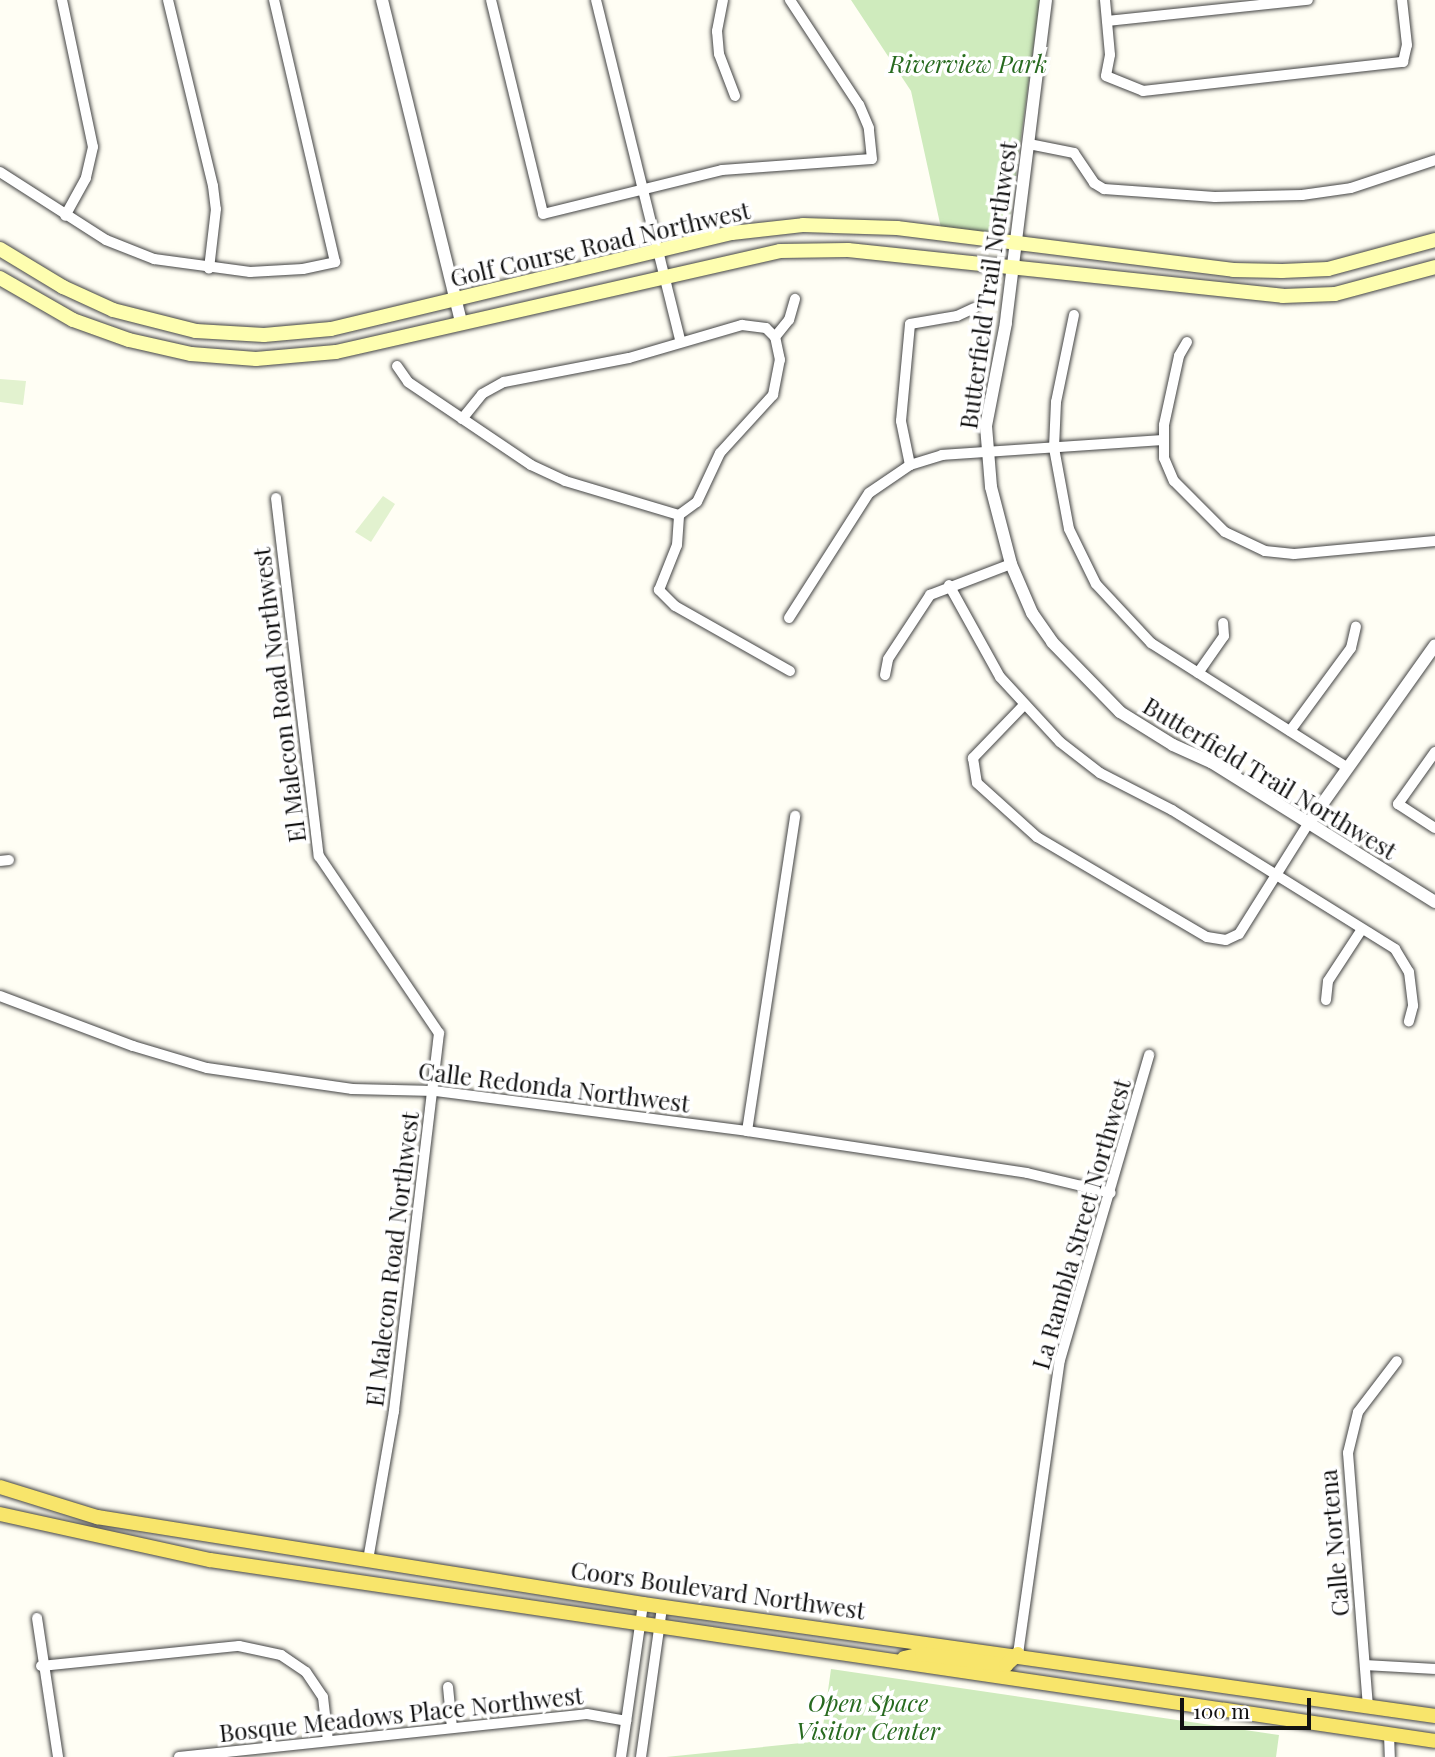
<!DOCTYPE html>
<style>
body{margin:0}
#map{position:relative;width:1435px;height:1757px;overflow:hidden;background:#fffef4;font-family:"Playfair Display",serif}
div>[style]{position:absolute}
.green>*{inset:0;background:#cfebbd}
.pitch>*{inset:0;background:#e2f2cf}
.roads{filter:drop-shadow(0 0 2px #444) drop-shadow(0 0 2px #444)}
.minor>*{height:10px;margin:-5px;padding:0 5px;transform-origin:5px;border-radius:5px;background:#fff}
.tertiary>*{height:12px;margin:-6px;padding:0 6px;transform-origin:6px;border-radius:6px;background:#fff}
.secondary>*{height:14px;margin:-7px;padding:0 7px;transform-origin:7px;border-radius:7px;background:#fefeb0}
.primary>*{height:14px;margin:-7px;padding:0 7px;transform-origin:7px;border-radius:7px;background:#f8e56b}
span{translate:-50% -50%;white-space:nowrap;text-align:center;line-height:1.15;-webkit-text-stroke:7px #fff;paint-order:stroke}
.park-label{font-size:24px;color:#276a1f;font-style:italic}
.street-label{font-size:24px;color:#111}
.scale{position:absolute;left:1180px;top:1698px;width:131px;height:32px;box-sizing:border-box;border:4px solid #111;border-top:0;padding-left:9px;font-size:21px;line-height:24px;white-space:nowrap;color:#111;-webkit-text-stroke:5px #fff;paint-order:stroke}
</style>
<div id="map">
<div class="green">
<div style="clip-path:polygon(851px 0,1040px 0,1008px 232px,998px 236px,941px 228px,911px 91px)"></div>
<div style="clip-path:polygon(831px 1669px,1279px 1735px,1276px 1757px,666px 1757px,821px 1741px)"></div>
</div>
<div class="pitch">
<div style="clip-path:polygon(0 379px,26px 381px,23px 405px,0 402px)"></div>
<div style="clip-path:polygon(383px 496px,395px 504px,371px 542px,355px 532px)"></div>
</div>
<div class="roads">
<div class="minor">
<div style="left:62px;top:0;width:150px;rotate:78.1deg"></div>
<div style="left:93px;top:147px;width:32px;rotate:103deg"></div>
<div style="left:86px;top:178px;width:43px;rotate:118.9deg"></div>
<div style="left:168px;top:0;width:191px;rotate:76.4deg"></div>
<div style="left:213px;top:186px;width:23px;rotate:83deg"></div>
<div style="left:216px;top:209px;width:60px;rotate:96.7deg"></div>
<div style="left:491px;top:0;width:220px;rotate:76.3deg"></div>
<div style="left:543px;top:214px;width:184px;rotate:-13.8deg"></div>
<div style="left:722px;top:170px;width:150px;rotate:-4.2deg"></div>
<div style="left:872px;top:159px;width:31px;rotate:-96deg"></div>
<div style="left:869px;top:128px;width:25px;rotate:-113deg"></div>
<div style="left:859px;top:105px;width:126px;rotate:-123.3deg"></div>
<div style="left:596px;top:0;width:349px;rotate:76.1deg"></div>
<div style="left:723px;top:0;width:32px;rotate:101deg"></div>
<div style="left:717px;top:31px;width:23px;rotate:85deg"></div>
<div style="left:719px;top:54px;width:45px;rotate:69.1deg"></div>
<div style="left:1105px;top:0;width:55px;rotate:84.8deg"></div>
<div style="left:1110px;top:55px;width:21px;rotate:101deg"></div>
<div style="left:1106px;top:76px;width:40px;rotate:22deg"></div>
<div style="left:1143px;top:91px;width:262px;rotate:-6.4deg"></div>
<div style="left:1403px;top:62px;width:17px;rotate:-77deg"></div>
<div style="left:1407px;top:45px;width:45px;rotate:-96.3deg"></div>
<div style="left:1107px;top:21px;width:202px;rotate:-6deg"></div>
<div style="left:1029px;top:144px;width:46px;rotate:11.3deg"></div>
<div style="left:1074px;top:153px;width:36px;rotate:56deg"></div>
<div style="left:1094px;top:183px;width:12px;rotate:31deg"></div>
<div style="left:1104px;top:189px;width:111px;rotate:4.1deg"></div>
<div style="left:1215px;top:197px;width:87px;rotate:-1.3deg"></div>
<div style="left:1302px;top:195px;width:49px;rotate:-8.1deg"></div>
<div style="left:1351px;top:188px;width:89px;rotate:-18.4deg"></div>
<div style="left:0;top:172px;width:126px;rotate:32.7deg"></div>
<div style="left:106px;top:240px;width:52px;rotate:21.6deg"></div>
<div style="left:154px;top:259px;width:97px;rotate:7.7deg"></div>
<div style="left:250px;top:272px;width:53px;rotate:-3.2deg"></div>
<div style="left:303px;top:269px;width:33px;rotate:-12deg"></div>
<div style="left:335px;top:262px;width:269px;rotate:-103.1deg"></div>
<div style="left:1074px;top:315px;width:89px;rotate:101.7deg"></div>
<div style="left:1056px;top:402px;width:46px;rotate:92.5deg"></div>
<div style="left:1054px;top:448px;width:82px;rotate:79.5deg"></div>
<div style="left:1069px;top:529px;width:61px;rotate:63.9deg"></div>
<div style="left:1096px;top:584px;width:81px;rotate:47deg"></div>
<div style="left:1151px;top:643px;width:230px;rotate:32.4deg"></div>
<div style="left:1187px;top:342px;width:16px;rotate:120deg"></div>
<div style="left:1179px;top:356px;width:71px;rotate:102.3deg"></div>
<div style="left:1164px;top:425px;width:33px;rotate:90deg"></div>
<div style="left:1164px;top:458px;width:25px;rotate:67deg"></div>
<div style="left:1174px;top:481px;width:72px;rotate:45deg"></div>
<div style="left:1225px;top:532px;width:44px;rotate:25.4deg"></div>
<div style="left:1265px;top:551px;width:29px;rotate:6deg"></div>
<div style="left:1294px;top:554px;width:142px;rotate:-5.3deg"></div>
<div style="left:397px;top:366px;width:19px;rotate:55deg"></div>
<div style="left:408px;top:382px;width:148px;rotate:34deg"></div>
<div style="left:531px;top:465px;width:38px;rotate:25deg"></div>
<div style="left:565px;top:481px;width:119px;rotate:16.6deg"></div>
<div style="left:462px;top:419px;width:32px;rotate:-51deg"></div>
<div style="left:482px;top:394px;width:25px;rotate:-29deg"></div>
<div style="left:504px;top:382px;width:127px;rotate:-10.9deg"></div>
<div style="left:629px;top:358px;width:118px;rotate:-16.3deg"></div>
<div style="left:742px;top:325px;width:24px;rotate:7deg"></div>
<div style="left:766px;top:328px;width:13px;rotate:45deg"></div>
<div style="left:910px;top:465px;width:45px;rotate:-101.6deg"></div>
<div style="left:901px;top:421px;width:97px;rotate:-84.7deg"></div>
<div style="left:910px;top:324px;width:48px;rotate:-9.7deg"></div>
<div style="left:957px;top:316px;width:19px;rotate:-25deg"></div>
<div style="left:276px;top:498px;width:361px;rotate:83.2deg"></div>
<div style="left:319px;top:856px;width:214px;rotate:55.9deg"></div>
<div style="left:439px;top:1033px;width:381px;rotate:96.8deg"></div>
<div style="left:394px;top:1411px;width:151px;rotate:99.9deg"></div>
<div style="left:949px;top:585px;width:105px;rotate:61deg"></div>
<div style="left:1000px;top:677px;width:88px;rotate:47.3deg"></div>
<div style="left:1060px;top:742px;width:51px;rotate:37.8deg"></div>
<div style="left:1100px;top:773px;width:81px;rotate:27.2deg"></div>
<div style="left:1172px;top:810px;width:263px;rotate:31.9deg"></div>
<div style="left:1395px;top:949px;width:27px;rotate:59deg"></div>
<div style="left:1409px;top:972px;width:34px;rotate:83deg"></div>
<div style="left:1413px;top:1006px;width:16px;rotate:105deg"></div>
<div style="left:789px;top:618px;width:148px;rotate:-57.4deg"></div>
<div style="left:869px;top:493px;width:50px;rotate:-34.3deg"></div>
<div style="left:910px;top:465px;width:34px;rotate:-17deg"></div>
<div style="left:942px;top:455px;width:220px;rotate:-3.9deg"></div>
<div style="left:790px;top:671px;width:132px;rotate:-150.5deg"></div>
<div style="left:675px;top:606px;width:23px;rotate:-135deg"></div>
<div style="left:659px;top:590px;width:48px;rotate:-68.2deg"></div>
<div style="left:677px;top:545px;width:30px;rotate:-86deg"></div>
<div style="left:679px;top:515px;width:22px;rotate:-36deg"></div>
<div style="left:697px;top:502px;width:54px;rotate:-64.9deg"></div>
<div style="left:720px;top:453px;width:79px;rotate:-47.6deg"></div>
<div style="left:773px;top:395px;width:36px;rotate:-79deg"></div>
<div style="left:780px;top:360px;width:24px;rotate:-102deg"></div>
<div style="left:775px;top:337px;width:22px;rotate:-51deg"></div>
<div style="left:789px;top:320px;width:22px;rotate:-74deg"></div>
<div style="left:1198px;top:673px;width:45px;rotate:-54.9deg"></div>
<div style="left:1224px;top:636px;width:13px;rotate:-94deg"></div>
<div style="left:885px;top:675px;width:16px;rotate:-79deg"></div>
<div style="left:888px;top:659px;width:77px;rotate:-56.7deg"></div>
<div style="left:930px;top:595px;width:87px;rotate:-20.9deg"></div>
<div style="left:1024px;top:705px;width:74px;rotate:133.9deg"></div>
<div style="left:973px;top:758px;width:25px;rotate:81deg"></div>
<div style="left:977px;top:783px;width:81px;rotate:42deg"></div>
<div style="left:1037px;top:837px;width:197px;rotate:30.5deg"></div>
<div style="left:1207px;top:937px;width:19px;rotate:9deg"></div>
<div style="left:1226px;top:940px;width:14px;rotate:-25deg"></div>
<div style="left:1239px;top:934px;width:130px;rotate:-57.9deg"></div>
<div style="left:1290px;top:731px;width:103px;rotate:-53.7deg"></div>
<div style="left:1351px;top:648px;width:22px;rotate:-77deg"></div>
<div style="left:1435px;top:752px;width:64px;rotate:125.4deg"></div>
<div style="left:1398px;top:804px;width:44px;rotate:33deg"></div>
<div style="left:0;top:861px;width:9px;rotate:-6deg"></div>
<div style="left:0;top:996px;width:142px;rotate:20.6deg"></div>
<div style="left:133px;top:1046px;width:77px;rotate:16.6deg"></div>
<div style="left:207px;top:1068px;width:147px;rotate:8.2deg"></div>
<div style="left:352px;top:1089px;width:83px;rotate:1.4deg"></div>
<div style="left:435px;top:1091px;width:315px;rotate:7.3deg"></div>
<div style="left:747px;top:1131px;width:283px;rotate:8.5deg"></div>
<div style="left:1027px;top:1173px;width:86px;rotate:13.4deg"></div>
<div style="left:1326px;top:1000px;width:19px;rotate:-84deg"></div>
<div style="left:1328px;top:981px;width:62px;rotate:-56.8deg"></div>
<div style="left:747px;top:1131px;width:319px;rotate:-81.3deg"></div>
<div style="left:37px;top:1618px;width:141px;rotate:81.4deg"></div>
<div style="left:1018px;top:1654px;width:297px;rotate:-81.9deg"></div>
<div style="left:1060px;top:1360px;width:318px;rotate:-73.7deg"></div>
<div style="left:1365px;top:1665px;width:70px;rotate:3.3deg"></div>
<div style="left:41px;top:1666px;width:199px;rotate:-5.8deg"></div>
<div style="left:239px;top:1646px;width:43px;rotate:12.1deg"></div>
<div style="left:281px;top:1655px;width:30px;rotate:34deg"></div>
<div style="left:306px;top:1672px;width:30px;rotate:56deg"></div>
<div style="left:323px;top:1697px;width:44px;rotate:83.5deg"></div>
<div style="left:448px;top:1687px;width:41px;rotate:84.4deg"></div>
<div style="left:1368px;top:1707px;width:255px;rotate:-94.5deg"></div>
<div style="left:1348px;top:1453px;width:42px;rotate:-76.3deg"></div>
<div style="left:1358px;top:1412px;width:64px;rotate:-52.6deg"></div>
<div style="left:1389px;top:1734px;width:23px;rotate:88deg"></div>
<div style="left:179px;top:1757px;width:410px;rotate:-6deg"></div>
<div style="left:587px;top:1714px;width:40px;rotate:10deg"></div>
<div style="left:621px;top:1757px;width:155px;rotate:-81.8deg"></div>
<div style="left:641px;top:1757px;width:151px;rotate:-82deg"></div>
</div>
<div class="tertiary">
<div style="left:382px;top:0;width:332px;rotate:76.2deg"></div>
<div style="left:1046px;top:0;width:325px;rotate:97.1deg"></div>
<div style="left:1006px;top:323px;width:105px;rotate:101deg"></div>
<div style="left:986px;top:426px;width:61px;rotate:85.3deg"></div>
<div style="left:991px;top:487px;width:80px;rotate:75.4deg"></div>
<div style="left:1011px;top:564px;width:53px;rotate:66.8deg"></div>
<div style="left:1032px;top:613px;width:35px;rotate:55deg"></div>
<div style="left:1052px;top:642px;width:98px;rotate:45.8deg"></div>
<div style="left:1120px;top:712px;width:62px;rotate:31.9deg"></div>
<div style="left:1173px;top:745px;width:42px;rotate:24.1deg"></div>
<div style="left:1211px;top:762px;width:264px;rotate:32deg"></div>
<div style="left:1308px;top:824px;width:219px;rotate:-54.6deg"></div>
</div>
<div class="secondary">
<div style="left:0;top:249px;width:74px;rotate:31.1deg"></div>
<div style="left:63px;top:287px;width:55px;rotate:24.7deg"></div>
<div style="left:113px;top:310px;width:86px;rotate:14.2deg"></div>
<div style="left:196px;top:331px;width:68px;rotate:3.4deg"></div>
<div style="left:264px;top:335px;width:67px;rotate:-5.1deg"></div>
<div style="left:331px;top:329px;width:412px;rotate:-13.5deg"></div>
<div style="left:732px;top:233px;width:71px;rotate:-6.4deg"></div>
<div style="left:803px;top:225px;width:94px;rotate:1.8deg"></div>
<div style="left:897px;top:228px;width:339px;rotate:7.1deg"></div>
<div style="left:1233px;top:270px;width:49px;rotate:1.2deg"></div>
<div style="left:1282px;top:271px;width:46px;rotate:-2.5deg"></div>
<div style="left:1328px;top:269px;width:111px;rotate:-15.2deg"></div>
<div style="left:0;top:278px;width:84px;rotate:29.9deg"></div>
<div style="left:73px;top:320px;width:59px;rotate:19.7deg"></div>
<div style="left:129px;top:340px;width:64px;rotate:12.7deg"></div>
<div style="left:191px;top:354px;width:65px;rotate:4.4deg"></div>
<div style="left:256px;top:359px;width:80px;rotate:-5deg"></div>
<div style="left:336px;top:352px;width:455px;rotate:-12.8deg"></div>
<div style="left:780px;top:251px;width:68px;rotate:-0.8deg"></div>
<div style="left:848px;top:250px;width:437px;rotate:6deg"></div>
<div style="left:1283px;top:296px;width:52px;rotate:-2.2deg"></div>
<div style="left:1335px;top:294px;width:104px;rotate:-15.1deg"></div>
</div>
<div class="primary">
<div style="left:0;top:1487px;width:102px;rotate:17.2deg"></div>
<div style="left:97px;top:1517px;width:553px;rotate:9.05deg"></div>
<div style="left:643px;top:1604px;width:800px;rotate:8.05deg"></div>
<div style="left:0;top:1514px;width:215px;rotate:12.4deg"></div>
<div style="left:210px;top:1560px;width:1238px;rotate:8.4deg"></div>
<div style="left:904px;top:1658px;width:18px;rotate:-13deg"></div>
<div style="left:922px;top:1654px;width:85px;rotate:7.5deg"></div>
<div style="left:1006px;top:1665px;width:16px;rotate:-43deg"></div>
</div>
</div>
<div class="park-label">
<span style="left:968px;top:64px">Riverview Park</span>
<span style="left:868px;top:1717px">Open Space<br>Visitor Center</span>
</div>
<div class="street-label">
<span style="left:600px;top:244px;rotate:-13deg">Golf Course Road Northwest</span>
<span style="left:988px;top:285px;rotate:-82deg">Butterfield Trail Northwest</span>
<span style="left:279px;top:695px;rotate:-97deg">El Malecon Road Northwest</span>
<span style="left:1270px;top:778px;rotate:31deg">Butterfield Trail Northwest</span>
<span style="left:554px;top:1087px;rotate:7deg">Calle Redonda Northwest</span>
<span style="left:1081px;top:1224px;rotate:-74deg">La Rambla Street Northwest</span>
<span style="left:392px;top:1259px;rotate:-83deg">El Malecon Road Northwest</span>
<span style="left:1334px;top:1543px;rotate:-95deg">Calle Nortena</span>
<span style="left:718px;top:1590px;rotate:8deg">Coors Boulevard Northwest</span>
<span style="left:401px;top:1714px;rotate:-6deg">Bosque Meadows Place Northwest</span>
</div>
<div class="scale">100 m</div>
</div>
